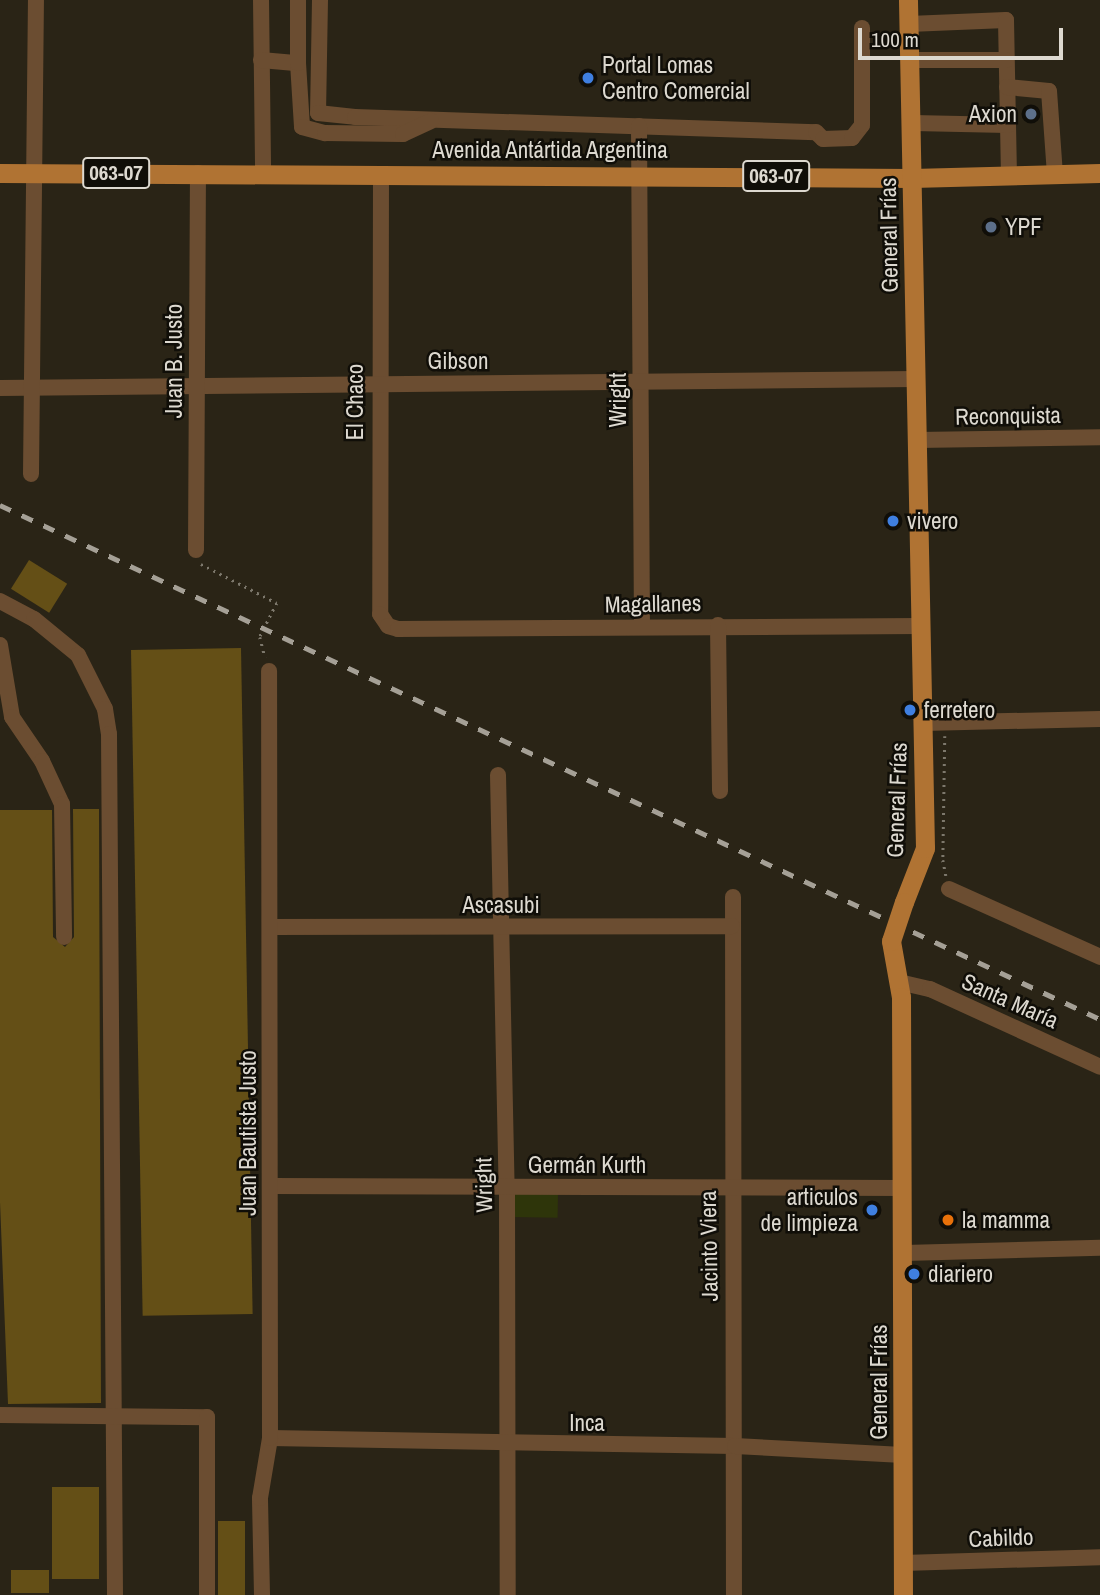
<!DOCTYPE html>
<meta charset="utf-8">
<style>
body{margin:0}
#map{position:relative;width:1100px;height:1595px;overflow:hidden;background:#2a2416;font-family:"Archivo Narrow",sans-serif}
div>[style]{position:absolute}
.green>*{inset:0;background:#2e350a;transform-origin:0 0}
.building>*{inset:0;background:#644f16;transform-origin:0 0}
.path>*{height:2.5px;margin-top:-1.25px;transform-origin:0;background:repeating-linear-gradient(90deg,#7d786c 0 2px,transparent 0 7px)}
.minor>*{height:16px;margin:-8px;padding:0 8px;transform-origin:8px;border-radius:8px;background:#6b4d31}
.major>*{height:19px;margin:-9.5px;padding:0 9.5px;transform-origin:9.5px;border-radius:9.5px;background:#b07333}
.rail>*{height:4.5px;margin-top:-2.25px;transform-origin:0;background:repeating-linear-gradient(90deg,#a5a096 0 12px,transparent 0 24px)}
.major-bridge>*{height:19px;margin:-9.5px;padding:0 9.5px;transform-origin:9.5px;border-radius:9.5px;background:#b07333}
.dots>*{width:19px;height:19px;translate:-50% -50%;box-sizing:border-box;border:4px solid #100e08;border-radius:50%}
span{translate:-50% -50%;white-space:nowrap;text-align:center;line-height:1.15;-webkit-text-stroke:5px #100e08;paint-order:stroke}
.shield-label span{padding:2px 5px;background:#100e08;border:2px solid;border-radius:5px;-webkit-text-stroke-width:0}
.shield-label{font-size:21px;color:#ddd9d0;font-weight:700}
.poi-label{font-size:23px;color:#ddd9d0}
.left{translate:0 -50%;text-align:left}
.right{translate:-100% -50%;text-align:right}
.street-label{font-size:23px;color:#ddd9d0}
.scale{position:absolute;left:858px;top:28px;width:205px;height:32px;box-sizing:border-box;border:4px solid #ddd9d0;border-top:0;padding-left:9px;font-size:21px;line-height:24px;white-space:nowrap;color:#ddd9d0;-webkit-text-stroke:5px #100e08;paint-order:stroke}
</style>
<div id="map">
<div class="green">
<div style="left:511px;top:1193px;width:47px;height:24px;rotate:1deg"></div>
</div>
<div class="building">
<div style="left:29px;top:560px;width:45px;height:34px;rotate:32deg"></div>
<div style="left:241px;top:648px;width:666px;height:110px;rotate:89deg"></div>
<div style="clip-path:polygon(73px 809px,99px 809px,101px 1403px,8px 1404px,0 1202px,0 810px,52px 810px,53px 937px,65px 947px,74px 937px)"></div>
<div style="left:99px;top:1487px;width:92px;height:47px;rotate:90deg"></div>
<div style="left:218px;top:1521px;width:27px;height:74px"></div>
<div style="left:11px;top:1570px;width:38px;height:23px"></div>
</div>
<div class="path">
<div style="left:201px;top:564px;width:85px;rotate:27.2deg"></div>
<div style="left:277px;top:603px;width:38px;rotate:117deg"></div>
<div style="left:260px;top:637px;width:21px;rotate:76deg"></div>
<div style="left:945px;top:736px;width:124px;rotate:90.9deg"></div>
<div style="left:943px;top:860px;width:16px;rotate:79deg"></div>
</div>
<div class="minor">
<div style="left:261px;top:0;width:174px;rotate:89.3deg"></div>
<div style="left:320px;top:0;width:113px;rotate:91deg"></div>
<div style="left:318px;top:113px;width:37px;rotate:6deg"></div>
<div style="left:355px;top:117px;width:461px;rotate:1.9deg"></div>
<div style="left:816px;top:132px;width:10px;rotate:45deg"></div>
<div style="left:823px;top:139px;width:29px;rotate:-2deg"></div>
<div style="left:852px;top:138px;width:16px;rotate:-52deg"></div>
<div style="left:862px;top:125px;width:97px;rotate:-90deg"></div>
<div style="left:909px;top:24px;width:97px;rotate:-2.4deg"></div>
<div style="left:1006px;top:20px;width:155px;rotate:88.9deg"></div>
<div style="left:261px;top:60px;width:37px;rotate:5deg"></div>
<div style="left:298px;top:63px;width:64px;rotate:86.4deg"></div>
<div style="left:302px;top:127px;width:24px;rotate:15deg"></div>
<div style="left:325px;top:133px;width:78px;rotate:0.7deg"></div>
<div style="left:403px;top:134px;width:31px;rotate:-25deg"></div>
<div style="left:910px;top:60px;width:96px"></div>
<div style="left:298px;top:63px;width:63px;rotate:-90deg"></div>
<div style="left:1007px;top:87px;width:42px;rotate:5.4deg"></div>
<div style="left:1049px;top:91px;width:84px;rotate:85.9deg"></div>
<div style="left:913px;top:123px;width:95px;rotate:1.2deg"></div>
<div style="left:639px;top:126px;width:501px;rotate:89.66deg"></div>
<div style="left:381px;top:175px;width:439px;rotate:90.1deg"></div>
<div style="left:380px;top:614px;width:14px;rotate:56deg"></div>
<div style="left:388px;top:626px;width:10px;rotate:17deg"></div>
<div style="left:398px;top:629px;width:522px;rotate:-0.33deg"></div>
<div style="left:0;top:388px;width:916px;rotate:-0.56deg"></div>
<div style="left:917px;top:440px;width:183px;rotate:-0.9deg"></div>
<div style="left:31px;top:474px;width:474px;rotate:-89.4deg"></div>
<div style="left:196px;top:550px;width:377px;rotate:-89.7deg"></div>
<div style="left:0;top:601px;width:38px;rotate:28deg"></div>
<div style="left:34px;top:619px;width:57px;rotate:39.3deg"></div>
<div style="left:78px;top:655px;width:60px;rotate:63.4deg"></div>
<div style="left:105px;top:709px;width:25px;rotate:81deg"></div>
<div style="left:109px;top:734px;width:861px;rotate:89.6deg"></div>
<div style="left:718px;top:625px;width:166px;rotate:89.3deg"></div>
<div style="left:0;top:645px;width:73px;rotate:80.5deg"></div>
<div style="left:12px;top:717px;width:53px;rotate:55.7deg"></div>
<div style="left:42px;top:761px;width:47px;rotate:65.1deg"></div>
<div style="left:62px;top:804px;width:133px;rotate:89.1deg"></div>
<div style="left:923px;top:723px;width:177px;rotate:-1.3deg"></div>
<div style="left:498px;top:775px;width:413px;rotate:88.8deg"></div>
<div style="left:507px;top:1188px;width:407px;rotate:89.9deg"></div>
<div style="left:949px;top:889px;width:166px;rotate:24.2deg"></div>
<div style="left:733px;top:897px;width:698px;rotate:89.92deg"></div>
<div style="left:270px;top:927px;width:462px;rotate:-0.1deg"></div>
<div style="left:899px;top:982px;width:32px;rotate:13deg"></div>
<div style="left:930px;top:989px;width:187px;rotate:24.6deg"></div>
<div style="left:271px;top:1186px;width:632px;rotate:0.18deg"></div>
<div style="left:904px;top:1253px;width:196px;rotate:-1.5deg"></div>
<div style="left:0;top:1415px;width:207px;rotate:0.6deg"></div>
<div style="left:207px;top:1417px;width:178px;rotate:90deg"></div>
<div style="left:270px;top:1438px;width:465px;rotate:1deg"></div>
<div style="left:735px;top:1446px;width:168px;rotate:3.1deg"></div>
<div style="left:903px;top:1563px;width:197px;rotate:-1.7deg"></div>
<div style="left:262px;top:1595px;width:97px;rotate:-91.2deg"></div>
<div style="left:260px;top:1498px;width:61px;rotate:-80.5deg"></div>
<div style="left:270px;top:1438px;width:767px;rotate:-90.07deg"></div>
</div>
<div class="major">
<div style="left:0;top:173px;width:912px;rotate:0.31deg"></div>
<div style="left:912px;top:178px;width:188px;rotate:-1.5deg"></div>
<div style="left:904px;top:902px;width:58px;rotate:-68.7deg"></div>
<div style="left:925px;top:848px;width:848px;rotate:-91.15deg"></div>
<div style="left:891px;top:941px;width:57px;rotate:79.9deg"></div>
<div style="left:901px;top:997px;width:598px;rotate:89.81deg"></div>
</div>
<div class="rail">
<div style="left:0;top:505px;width:1214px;rotate:25.05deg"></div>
</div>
<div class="major-bridge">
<div style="left:891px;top:941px;width:41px;rotate:-71.6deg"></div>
</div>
<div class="dots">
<div style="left:588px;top:78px;background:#3f7fe0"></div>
<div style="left:1031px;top:114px;background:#5c6f8a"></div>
<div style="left:991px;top:227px;background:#5c6f8a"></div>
<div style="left:893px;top:521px;background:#3f7fe0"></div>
<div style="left:910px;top:710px;background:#3f7fe0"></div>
<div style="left:872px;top:1210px;background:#3f7fe0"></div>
<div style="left:948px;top:1220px;background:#e8710a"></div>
<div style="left:914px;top:1274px;background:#3f7fe0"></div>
</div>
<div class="shield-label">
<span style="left:116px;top:173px">063-07</span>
<span style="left:776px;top:176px">063-07</span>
</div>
<div class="poi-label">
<span class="left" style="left:602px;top:78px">Portal Lomas<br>Centro Comercial</span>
<span class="right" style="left:1017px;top:114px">Axion</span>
<span class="left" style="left:1005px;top:227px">YPF</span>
<span class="left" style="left:907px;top:521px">vivero</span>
<span class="left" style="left:924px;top:710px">ferretero</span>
<span class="right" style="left:858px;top:1210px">articulos<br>de limpieza</span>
<span class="left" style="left:962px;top:1220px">la mamma</span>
<span class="left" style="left:928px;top:1274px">diariero</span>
</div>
<div class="street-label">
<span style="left:550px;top:150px">Avenida Antártida Argentina</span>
<span style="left:889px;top:235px;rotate:-91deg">General Frías</span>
<span style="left:174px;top:361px;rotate:-90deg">Juan B. Justo</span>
<span style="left:458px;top:361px">Gibson</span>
<span style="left:618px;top:400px;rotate:-90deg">Wright</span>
<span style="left:355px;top:402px;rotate:-90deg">El Chaco</span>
<span style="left:1008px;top:416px;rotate:-1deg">Reconquista</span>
<span style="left:653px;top:604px;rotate:-1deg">Magallanes</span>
<span style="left:897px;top:800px;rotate:-88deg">General Frías</span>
<span style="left:501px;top:905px">Ascasubi</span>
<span style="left:1010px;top:1001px;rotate:24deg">Santa María</span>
<span style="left:248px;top:1133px;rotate:-90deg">Juan Bautista Justo</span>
<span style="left:587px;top:1165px">Germán Kurth</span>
<span style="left:484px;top:1185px;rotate:-91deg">Wright</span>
<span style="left:709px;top:1246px;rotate:-91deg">Jacinto Viera</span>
<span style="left:879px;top:1382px;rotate:-90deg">General Frías</span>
<span style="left:587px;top:1423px">Inca</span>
<span style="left:1001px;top:1538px;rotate:-2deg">Cabildo</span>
</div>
<div class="scale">100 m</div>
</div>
